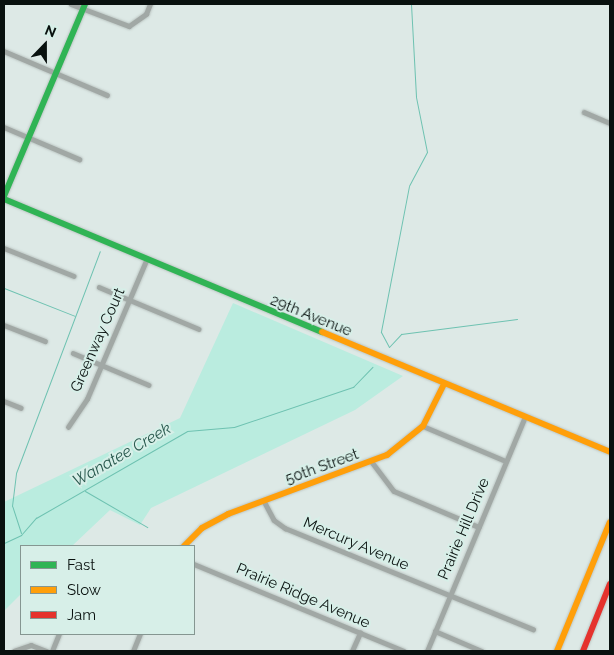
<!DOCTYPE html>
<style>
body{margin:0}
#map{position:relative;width:614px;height:655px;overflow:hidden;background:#dde9e6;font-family:Raleway,sans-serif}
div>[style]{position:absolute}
.green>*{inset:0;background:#baecdf}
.stream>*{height:1px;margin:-0.5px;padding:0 0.5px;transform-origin:0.5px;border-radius:0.5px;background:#6ec2b1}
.roads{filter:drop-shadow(0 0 1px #bcc6c3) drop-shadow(0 0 1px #bcc6c3)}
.street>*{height:4.5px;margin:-2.25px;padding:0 2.25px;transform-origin:2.25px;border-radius:2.25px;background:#a1a8a5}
.fast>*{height:6px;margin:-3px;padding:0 3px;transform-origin:3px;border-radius:3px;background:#30b455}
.slow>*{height:6px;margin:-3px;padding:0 3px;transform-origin:3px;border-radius:3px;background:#ff9f0a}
.jam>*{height:6px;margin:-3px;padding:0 3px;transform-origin:3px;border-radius:3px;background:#e5322d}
span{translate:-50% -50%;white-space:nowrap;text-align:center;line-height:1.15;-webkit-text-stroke:4px #d7efe8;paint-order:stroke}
.street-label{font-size:15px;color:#09110f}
.water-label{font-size:16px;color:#28584d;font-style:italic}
.frame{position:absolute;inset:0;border:5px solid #09110f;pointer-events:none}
.legend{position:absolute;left:20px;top:545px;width:175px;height:90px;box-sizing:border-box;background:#d7efe8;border:1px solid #859691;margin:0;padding:6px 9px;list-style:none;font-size:15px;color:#09110f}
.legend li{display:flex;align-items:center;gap:10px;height:25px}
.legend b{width:25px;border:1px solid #859691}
.north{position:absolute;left:20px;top:20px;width:50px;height:50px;-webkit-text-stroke:4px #d7efe8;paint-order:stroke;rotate:22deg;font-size:14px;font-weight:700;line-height:20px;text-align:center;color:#09110f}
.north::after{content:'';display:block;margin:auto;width:18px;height:22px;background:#09110f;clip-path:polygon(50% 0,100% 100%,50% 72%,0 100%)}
</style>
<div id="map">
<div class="green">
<div style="clip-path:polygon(233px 303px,403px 376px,355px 410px,151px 508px,140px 525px,110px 510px,72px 546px,21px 546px,21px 594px,4px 611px,4px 502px,180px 418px)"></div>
</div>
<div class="stream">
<div style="left:411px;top:4px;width:93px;rotate:86.9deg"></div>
<div style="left:416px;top:97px;width:56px;rotate:78.7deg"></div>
<div style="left:427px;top:152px;width:38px;rotate:118deg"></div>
<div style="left:409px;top:186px;width:149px;rotate:100.9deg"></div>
<div style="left:381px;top:332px;width:17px;rotate:62deg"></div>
<div style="left:389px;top:347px;width:18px;rotate:-47deg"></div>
<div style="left:401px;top:334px;width:117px;rotate:-7.4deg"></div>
<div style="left:4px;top:288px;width:76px;rotate:21.5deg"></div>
<div style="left:85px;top:491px;width:72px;rotate:30.1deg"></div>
<div style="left:21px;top:533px;width:28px;rotate:-108deg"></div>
<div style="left:12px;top:506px;width:33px;rotate:-83deg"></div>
<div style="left:16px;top:473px;width:237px;rotate:-69.3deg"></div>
<div style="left:4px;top:543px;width:19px;rotate:-25deg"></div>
<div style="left:21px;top:535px;width:23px;rotate:-49deg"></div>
<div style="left:36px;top:518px;width:174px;rotate:-29.9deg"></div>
<div style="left:187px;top:431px;width:47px;rotate:-4.9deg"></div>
<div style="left:234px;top:427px;width:126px;rotate:-18.6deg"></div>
<div style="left:353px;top:387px;width:28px;rotate:-46deg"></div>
</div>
<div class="roads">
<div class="street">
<div style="left:71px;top:4px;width:62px;rotate:20.8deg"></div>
<div style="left:129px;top:26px;width:21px;rotate:-35deg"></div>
<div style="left:146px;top:14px;width:11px;rotate:-68deg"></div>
<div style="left:4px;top:51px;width:112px;rotate:23.1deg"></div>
<div style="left:584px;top:112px;width:28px;rotate:23deg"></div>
<div style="left:4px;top:127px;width:82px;rotate:23.1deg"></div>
<div style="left:4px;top:248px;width:75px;rotate:21.8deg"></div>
<div style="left:99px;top:287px;width:108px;rotate:22.8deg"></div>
<div style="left:4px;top:325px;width:44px;rotate:21.3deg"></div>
<div style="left:73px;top:353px;width:82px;rotate:22.8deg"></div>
<div style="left:4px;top:401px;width:18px;rotate:22deg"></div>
<div style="left:423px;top:426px;width:90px;rotate:22.9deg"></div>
<div style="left:68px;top:427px;width:34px;rotate:-56deg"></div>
<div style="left:87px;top:399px;width:150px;rotate:-66.9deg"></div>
<div style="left:372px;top:462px;width:36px;rotate:53deg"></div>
<div style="left:394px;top:491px;width:92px;rotate:23deg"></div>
<div style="left:264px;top:501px;width:21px;rotate:62deg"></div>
<div style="left:274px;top:520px;width:14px;rotate:36deg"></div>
<div style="left:285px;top:528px;width:268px;rotate:22.2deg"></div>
<div style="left:194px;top:564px;width:227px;rotate:22.5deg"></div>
<div style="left:435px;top:631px;width:51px;rotate:23.1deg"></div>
<div style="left:14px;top:651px;width:18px;rotate:-19deg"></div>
<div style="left:31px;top:645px;width:17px;rotate:21deg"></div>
<div style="left:52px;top:651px;width:18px;rotate:-68deg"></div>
<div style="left:133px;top:651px;width:18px;rotate:-68deg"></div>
<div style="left:352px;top:651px;width:20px;rotate:-66deg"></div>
<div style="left:427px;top:651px;width:254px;rotate:-67.3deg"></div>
</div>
<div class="fast">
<div style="left:4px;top:196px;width:208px;rotate:-67.1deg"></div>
<div style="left:4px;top:199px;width:345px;rotate:22.7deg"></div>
</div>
<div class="slow">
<div style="left:322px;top:332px;width:312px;rotate:22.6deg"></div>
<div style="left:184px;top:546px;width:25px;rotate:-45deg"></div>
<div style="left:202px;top:528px;width:30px;rotate:-28deg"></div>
<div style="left:228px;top:514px;width:170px;rotate:-20.4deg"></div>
<div style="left:387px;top:455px;width:46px;rotate:-38.9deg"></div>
<div style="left:423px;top:426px;width:47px;rotate:-63.4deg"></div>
<div style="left:557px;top:651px;width:139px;rotate:-67.7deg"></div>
</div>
<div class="jam">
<div style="left:583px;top:651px;width:72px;rotate:-68.1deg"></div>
</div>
</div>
<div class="street-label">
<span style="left:311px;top:316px;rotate:22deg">29th Avenue</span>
<span style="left:98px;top:340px;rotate:-66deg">Greenway Court</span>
<span style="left:322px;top:467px;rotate:-20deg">50th Street</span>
<span style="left:464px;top:529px;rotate:-67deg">Prairie Hill Drive</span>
<span style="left:356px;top:544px;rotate:23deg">Mercury Avenue</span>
<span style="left:303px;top:596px;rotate:23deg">Prairie Ridge Avenue</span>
</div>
<div class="water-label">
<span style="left:122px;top:455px;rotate:-30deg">Wanatee Creek</span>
</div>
<div class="frame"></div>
<ul class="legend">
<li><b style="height:6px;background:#30b455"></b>Fast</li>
<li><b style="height:6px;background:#ff9f0a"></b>Slow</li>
<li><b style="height:6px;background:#e5322d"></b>Jam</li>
</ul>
<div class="north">N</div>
</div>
